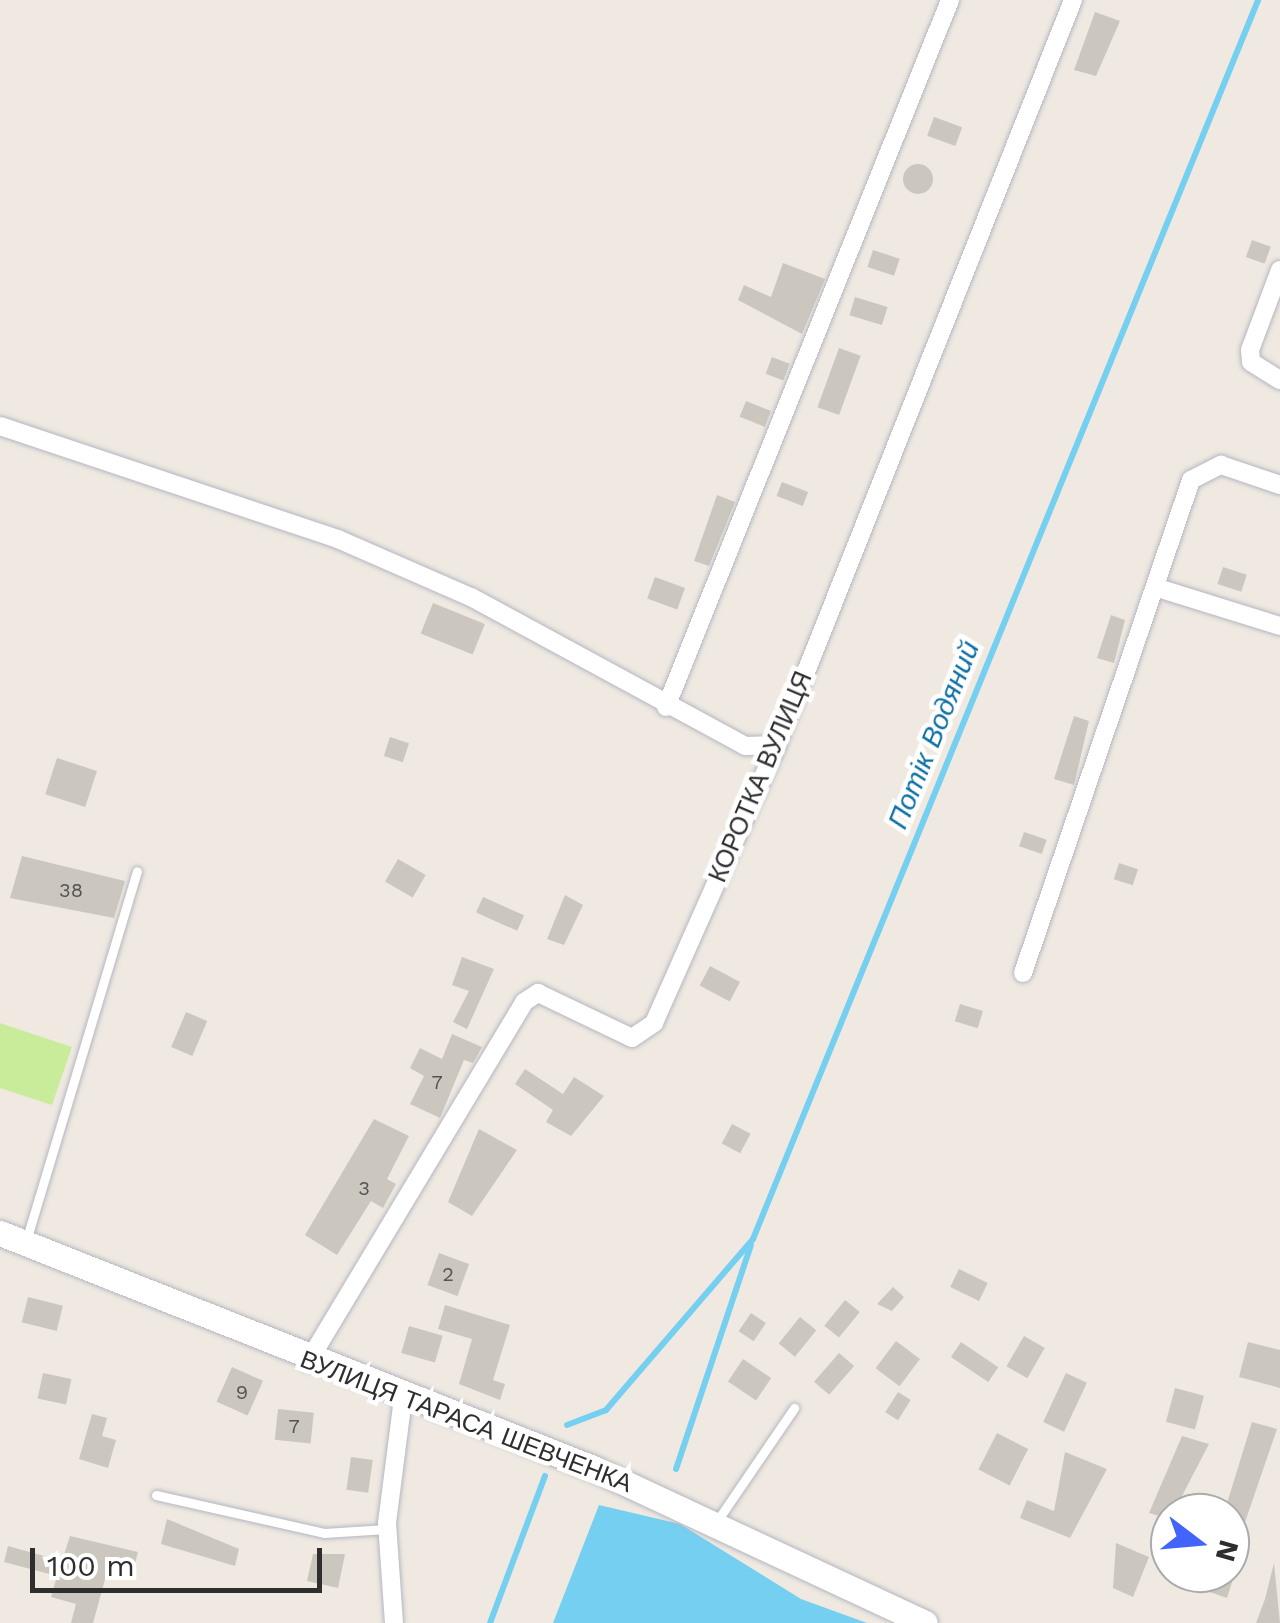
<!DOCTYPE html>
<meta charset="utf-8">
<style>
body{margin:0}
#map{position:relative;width:1280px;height:1623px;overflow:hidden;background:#efe9e1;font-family:"Work Sans",sans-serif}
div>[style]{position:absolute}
.pitch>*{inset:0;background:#c9ec9a}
.water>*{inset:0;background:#75cff0}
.stream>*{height:6px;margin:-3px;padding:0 3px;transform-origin:3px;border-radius:3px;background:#75cff0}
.building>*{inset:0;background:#cbc7bf;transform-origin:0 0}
.round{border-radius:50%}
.roads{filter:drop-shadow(0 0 2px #b4b7c1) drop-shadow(0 0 2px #b4b7c1)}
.lane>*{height:9px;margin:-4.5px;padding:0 4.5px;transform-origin:4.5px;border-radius:4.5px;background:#fff}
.street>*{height:18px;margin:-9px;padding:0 9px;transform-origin:9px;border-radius:9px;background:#fff}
.secondary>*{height:25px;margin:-12.5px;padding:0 12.5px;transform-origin:12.5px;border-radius:12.5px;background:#fff}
span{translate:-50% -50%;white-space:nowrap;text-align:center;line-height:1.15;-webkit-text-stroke:9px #fff;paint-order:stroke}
.number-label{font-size:20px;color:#555452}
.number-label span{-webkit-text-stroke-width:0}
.street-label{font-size:25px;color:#2e2e2e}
.water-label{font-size:28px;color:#0d6fa3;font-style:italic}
.north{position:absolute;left:1150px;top:1493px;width:100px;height:100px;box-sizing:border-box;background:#fff;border:2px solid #ababab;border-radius:50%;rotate:106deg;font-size:28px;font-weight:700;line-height:40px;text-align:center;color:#2e2e2e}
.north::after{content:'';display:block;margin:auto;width:35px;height:45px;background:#4264fb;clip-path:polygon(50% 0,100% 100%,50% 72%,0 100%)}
.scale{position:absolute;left:30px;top:1548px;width:292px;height:45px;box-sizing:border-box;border:5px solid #2e2e2e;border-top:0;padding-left:12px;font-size:30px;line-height:35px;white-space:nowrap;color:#2e2e2e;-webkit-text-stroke:8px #fff;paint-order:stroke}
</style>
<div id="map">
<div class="pitch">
<div style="clip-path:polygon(0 1023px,72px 1047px,52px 1105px,0 1088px)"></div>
</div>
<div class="water">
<div style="clip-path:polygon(599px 1505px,680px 1524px,801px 1599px,867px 1623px,553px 1623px)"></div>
</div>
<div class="stream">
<div style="left:567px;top:1425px;width:42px;rotate:-21deg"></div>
<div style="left:606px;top:1410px;width:225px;rotate:-49.3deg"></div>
<div style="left:753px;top:1239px;width:1338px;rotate:-67.82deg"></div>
<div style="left:676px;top:1469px;width:236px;rotate:-71.5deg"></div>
<div style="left:490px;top:1623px;width:157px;rotate:-69.5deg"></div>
</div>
<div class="building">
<div style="clip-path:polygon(1095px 12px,1120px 21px,1096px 76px,1074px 70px)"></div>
<div style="left:934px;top:117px;width:30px;height:20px;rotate:20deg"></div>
<div class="round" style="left:903px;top:164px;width:30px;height:30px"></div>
<div style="left:1252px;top:240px;width:20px;height:18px;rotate:20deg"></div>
<div style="left:873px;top:250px;width:28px;height:18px;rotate:18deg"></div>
<div style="clip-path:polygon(783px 263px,825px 279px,802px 334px,738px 300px,744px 285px,771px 297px)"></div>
<div style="left:855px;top:297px;width:34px;height:19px;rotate:17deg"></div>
<div style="left:839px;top:348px;width:23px;height:63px;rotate:20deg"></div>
<div style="left:772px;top:357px;width:19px;height:18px;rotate:21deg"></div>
<div style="left:746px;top:401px;width:27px;height:17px;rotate:22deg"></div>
<div style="left:782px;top:482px;width:28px;height:15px;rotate:21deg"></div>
<div style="clip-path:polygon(717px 495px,735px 502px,709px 566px,694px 561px)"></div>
<div style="left:1223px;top:567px;width:25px;height:18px;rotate:18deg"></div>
<div style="left:655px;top:577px;width:32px;height:23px;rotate:20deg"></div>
<div style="left:433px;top:603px;width:56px;height:33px;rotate:22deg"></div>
<div style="clip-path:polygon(1111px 615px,1125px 620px,1114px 663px,1097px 658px)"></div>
<div style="clip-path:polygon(1074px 716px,1089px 721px,1074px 785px,1054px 779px)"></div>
<div style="left:390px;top:737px;width:20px;height:20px;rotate:18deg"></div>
<div style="left:57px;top:758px;width:42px;height:38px;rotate:18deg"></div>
<div style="left:1024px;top:832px;width:24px;height:15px;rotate:19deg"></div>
<div style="clip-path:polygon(22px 856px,125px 881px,114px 918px,10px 898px)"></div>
<div style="left:398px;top:859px;width:32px;height:26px;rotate:30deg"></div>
<div style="left:1119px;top:863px;width:20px;height:17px;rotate:18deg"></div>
<div style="clip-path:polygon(565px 895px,583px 905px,564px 945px,547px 939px)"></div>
<div style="left:483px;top:897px;width:45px;height:17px;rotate:24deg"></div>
<div style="clip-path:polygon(462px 957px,494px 969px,467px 1029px,453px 1022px,469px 991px,452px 985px)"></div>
<div style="left:710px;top:966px;width:34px;height:22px;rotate:28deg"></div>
<div style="left:960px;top:1004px;width:24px;height:18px;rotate:17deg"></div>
<div style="left:186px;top:1012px;width:23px;height:38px;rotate:23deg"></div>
<div style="clip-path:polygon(452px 1034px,482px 1047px,473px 1063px,464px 1060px,440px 1118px,410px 1104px,424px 1076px,410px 1068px,420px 1048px,442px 1059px)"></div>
<div style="clip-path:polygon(525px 1069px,563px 1094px,574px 1077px,604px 1096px,571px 1136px,546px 1122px,553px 1110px,515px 1084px)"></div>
<div style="clip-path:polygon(374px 1119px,409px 1136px,387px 1179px,396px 1184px,383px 1208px,371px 1201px,337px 1255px,305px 1235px)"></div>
<div style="left:732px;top:1124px;width:21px;height:22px;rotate:28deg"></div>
<div style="clip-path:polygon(479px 1129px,517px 1150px,472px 1216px,448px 1202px)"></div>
<div style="left:439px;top:1253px;width:32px;height:34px;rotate:20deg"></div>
<div style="left:959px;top:1269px;width:32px;height:20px;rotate:26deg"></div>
<div style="clip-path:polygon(893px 1287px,904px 1297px,892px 1311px,877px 1304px)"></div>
<div style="left:28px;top:1297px;width:36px;height:26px;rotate:14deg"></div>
<div style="left:845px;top:1300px;width:19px;height:33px;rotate:39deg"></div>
<div style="clip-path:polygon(445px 1305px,510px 1325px,493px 1380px,505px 1384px,500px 1400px,459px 1384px,472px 1339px,438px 1329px)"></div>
<div style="left:751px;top:1313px;width:18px;height:22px;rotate:34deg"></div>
<div style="left:800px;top:1317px;width:21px;height:34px;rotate:39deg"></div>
<div style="left:409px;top:1326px;width:35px;height:28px;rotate:16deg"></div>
<div style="left:1024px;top:1336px;width:24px;height:35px;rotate:30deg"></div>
<div style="left:896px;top:1341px;width:30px;height:34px;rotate:37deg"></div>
<div style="left:961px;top:1342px;width:45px;height:18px;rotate:34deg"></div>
<div style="clip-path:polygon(1248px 1342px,1280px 1350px,1280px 1388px,1239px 1377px)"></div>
<div style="left:839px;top:1353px;width:20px;height:38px;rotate:41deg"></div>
<div style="left:743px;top:1359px;width:34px;height:27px;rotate:34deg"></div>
<div style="left:232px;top:1367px;width:34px;height:38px;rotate:24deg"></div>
<div style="left:43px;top:1373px;width:29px;height:26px;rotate:12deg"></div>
<div style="left:1066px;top:1373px;width:23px;height:54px;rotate:25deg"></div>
<div style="left:1175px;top:1388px;width:30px;height:35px;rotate:15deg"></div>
<div style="left:898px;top:1392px;width:15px;height:24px;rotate:32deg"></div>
<div style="left:278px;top:1409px;width:36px;height:31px;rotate:6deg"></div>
<div style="clip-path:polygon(92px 1414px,107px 1418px,102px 1436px,116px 1440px,108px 1468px,79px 1459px)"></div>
<div style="clip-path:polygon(1252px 1422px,1277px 1429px,1243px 1528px,1224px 1513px)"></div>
<div style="left:997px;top:1433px;width:35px;height:41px;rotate:27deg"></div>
<div style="clip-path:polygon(1182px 1436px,1209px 1444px,1170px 1519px,1149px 1513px)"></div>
<div style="clip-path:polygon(1065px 1452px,1107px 1469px,1070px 1538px,1020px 1518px,1027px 1500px,1054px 1511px)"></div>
<div style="left:351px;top:1457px;width:22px;height:33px;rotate:8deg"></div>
<div style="clip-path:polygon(167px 1519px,239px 1549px,235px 1566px,161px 1544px)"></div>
<div style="clip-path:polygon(70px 1536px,138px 1552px,133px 1571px,109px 1565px,93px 1623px,71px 1623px,76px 1604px,51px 1597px,57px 1576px,4px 1562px,8px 1546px,62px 1561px)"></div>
<div style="clip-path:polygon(1116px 1543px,1149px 1557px,1133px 1597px,1113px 1588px)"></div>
<div style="clip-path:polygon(313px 1554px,345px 1554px,338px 1588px,307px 1581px)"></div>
<div style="clip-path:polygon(1274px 1563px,1280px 1623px,1256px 1623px,1265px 1599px)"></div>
<div style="clip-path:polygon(1196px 1573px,1235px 1573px,1227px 1598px,1192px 1586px)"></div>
</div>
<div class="roads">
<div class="lane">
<div style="left:26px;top:1241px;width:386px;rotate:-73.3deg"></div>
<div style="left:156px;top:1495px;width:172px;rotate:12.7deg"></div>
<div style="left:324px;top:1533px;width:63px;rotate:-3.6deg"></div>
<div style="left:717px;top:1521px;width:137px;rotate:-55.7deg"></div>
</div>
<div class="street">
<div style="left:1280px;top:270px;width:85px;rotate:110.6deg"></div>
<div style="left:1250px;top:350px;width:12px;rotate:85deg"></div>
<div style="left:1251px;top:362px;width:34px;rotate:32deg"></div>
<div style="left:0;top:426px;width:356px;rotate:18.5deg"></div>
<div style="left:338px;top:539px;width:145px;rotate:23.6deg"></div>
<div style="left:471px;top:597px;width:312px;rotate:28.5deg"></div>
<div style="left:745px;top:746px;width:32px;rotate:-2deg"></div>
<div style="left:1158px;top:588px;width:128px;rotate:17.3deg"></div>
<div style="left:666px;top:707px;width:762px;rotate:-68.11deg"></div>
<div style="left:1023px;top:973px;width:521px;rotate:-71.18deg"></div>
<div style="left:1191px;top:480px;width:34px;rotate:-27deg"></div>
<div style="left:1221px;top:465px;width:62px;rotate:18.7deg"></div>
<div style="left:308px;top:1362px;width:420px;rotate:-59deg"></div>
<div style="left:524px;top:1002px;width:17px;rotate:-33deg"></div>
<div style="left:538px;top:993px;width:104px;rotate:25.6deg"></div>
<div style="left:632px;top:1038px;width:27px;rotate:-34deg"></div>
<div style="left:654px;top:1023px;width:304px;rotate:-66.1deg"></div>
<div style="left:777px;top:745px;width:802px;rotate:-68.33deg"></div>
<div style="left:394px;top:1623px;width:100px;rotate:-94deg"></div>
<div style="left:387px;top:1523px;width:126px;rotate:-82.7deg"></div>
</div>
<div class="secondary">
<div style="left:0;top:1233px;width:638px;rotate:21.62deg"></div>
<div style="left:593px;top:1468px;width:366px;rotate:25deg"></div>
</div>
</div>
<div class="number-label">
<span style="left:71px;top:890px">38</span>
<span style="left:437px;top:1082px">7</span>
<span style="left:364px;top:1188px">3</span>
<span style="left:448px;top:1274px">2</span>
<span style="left:242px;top:1392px">9</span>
<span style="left:294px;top:1426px">7</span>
</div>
<div class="street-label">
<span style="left:761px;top:777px;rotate:-67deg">КОРОТКА ВУЛИЦЯ</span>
<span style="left:466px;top:1422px;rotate:21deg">ВУЛИЦЯ ТАРАСА ШЕВЧЕНКА</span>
</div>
<div class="water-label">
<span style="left:934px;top:735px;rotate:-68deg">Потік Водяний</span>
</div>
<div class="north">N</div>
<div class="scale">100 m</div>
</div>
